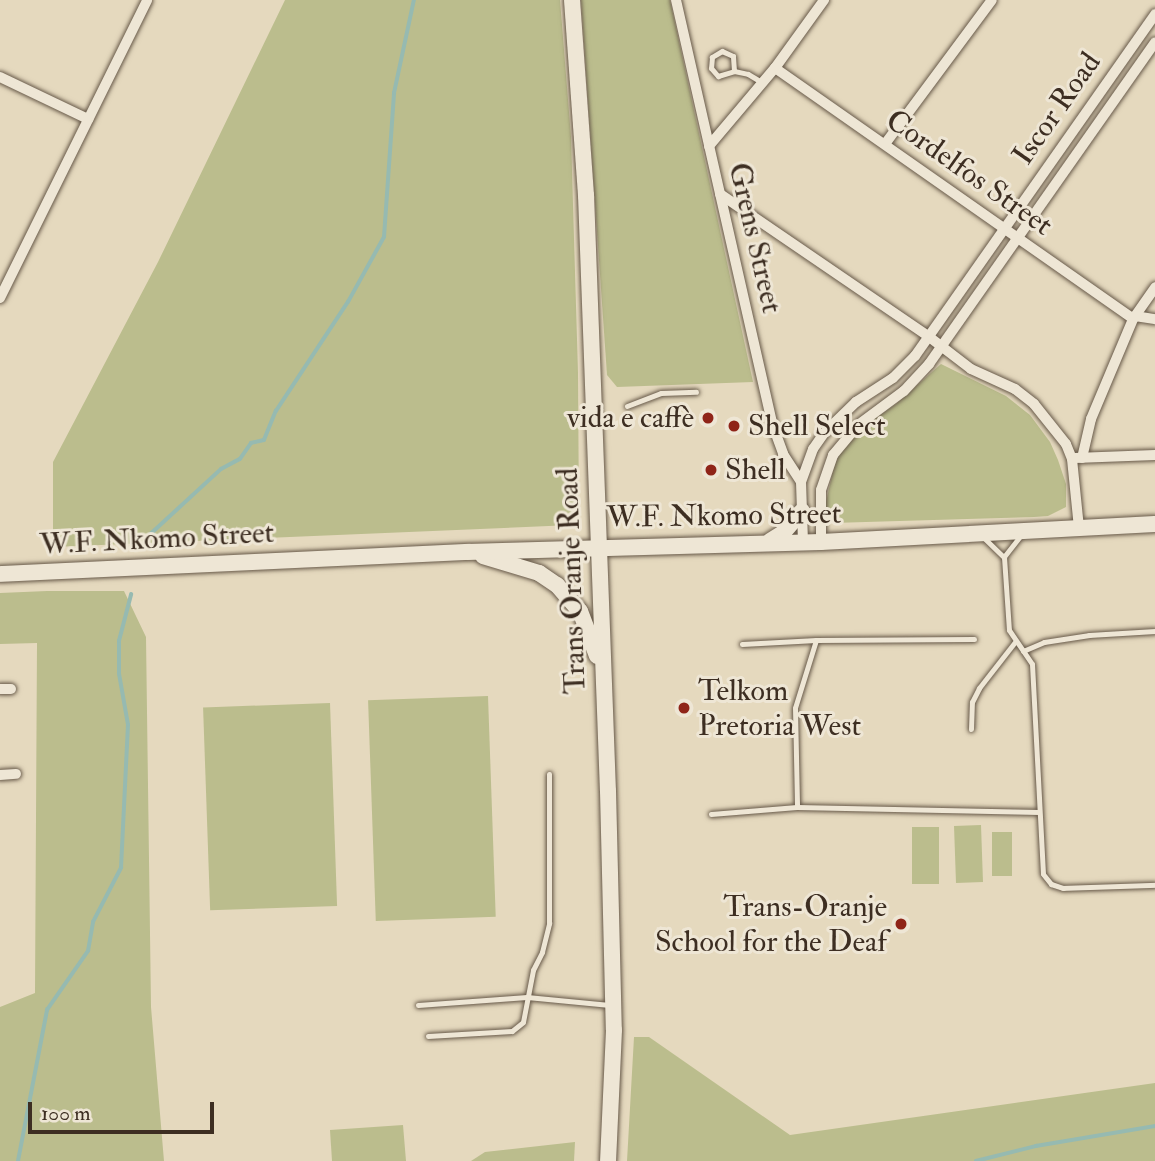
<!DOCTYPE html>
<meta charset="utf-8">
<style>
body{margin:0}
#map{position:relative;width:1155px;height:1161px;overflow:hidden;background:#e5d9be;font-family:"IM FELL Double Pica",serif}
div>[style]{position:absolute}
.green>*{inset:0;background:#bbbd8d;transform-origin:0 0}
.stream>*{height:3.5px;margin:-1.75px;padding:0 1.75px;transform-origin:1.75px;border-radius:1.75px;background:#96bab1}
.roads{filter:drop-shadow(0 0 2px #675949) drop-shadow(0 0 2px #675949)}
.service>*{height:5px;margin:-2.5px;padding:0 2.5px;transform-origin:2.5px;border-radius:2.5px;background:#eee6d5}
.minor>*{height:10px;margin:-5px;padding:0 5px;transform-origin:5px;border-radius:5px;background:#eee6d5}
.secondary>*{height:16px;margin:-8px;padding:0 8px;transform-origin:8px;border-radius:8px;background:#eee6d5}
.dots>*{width:19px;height:19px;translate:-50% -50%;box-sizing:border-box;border:4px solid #eee6d5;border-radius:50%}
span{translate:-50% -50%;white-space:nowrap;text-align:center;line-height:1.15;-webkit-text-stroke:6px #eee6d5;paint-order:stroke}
.street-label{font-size:30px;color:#3d2e22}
.poi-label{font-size:30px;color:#3d2e22}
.right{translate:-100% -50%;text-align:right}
.left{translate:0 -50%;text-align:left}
.scale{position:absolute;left:28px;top:1102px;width:186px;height:32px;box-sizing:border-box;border:4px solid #3d2e22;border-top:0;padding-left:9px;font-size:21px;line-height:24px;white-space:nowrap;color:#3d2e22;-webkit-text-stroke:5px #eee6d5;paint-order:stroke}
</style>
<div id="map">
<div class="green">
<div style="clip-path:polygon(285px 0,560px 0,571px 137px,578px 373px,579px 518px,572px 525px,53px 547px,53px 462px,158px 262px)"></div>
<div style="clip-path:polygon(581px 0,670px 0,753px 382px,617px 387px,607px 375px)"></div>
<div style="clip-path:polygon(941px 364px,1006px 396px,1030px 415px,1050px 442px,1058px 460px,1066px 484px,1066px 507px,1048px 516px,1034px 517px,832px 523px,824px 511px,835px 462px,846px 445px,863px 427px,896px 404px)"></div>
<div style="clip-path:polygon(47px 591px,124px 591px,146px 637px,151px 1007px,164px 1161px,0 1161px,0 1007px,35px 993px,37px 643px,0 644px,0 593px)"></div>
<div style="left:488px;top:696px;width:221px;height:120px;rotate:88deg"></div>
<div style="left:330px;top:703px;width:203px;height:127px;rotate:88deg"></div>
<div style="left:981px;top:825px;width:57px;height:27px;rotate:88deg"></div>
<div style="left:912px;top:827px;width:27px;height:57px"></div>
<div style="left:992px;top:832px;width:20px;height:44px"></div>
<div style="clip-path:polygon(634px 1037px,649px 1037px,790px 1135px,1155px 1083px,1155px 1161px,627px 1161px)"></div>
<div style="clip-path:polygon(403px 1125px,406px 1161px,332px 1161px,330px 1130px)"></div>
<div style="clip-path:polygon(575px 1142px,574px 1161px,471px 1161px,485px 1152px)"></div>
</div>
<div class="stream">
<div style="left:145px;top:539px;width:103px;rotate:-42.6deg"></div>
<div style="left:221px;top:469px;width:21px;rotate:-28deg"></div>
<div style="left:240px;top:459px;width:19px;rotate:-55deg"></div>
<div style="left:251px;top:443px;width:13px;rotate:-13deg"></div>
<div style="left:264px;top:440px;width:31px;rotate:-68deg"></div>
<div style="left:276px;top:411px;width:131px;rotate:-56.6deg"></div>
<div style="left:348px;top:302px;width:74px;rotate:-61deg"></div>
<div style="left:384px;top:237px;width:144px;rotate:-86deg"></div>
<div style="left:394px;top:93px;width:95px;rotate:-77.9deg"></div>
<div style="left:18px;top:1161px;width:154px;rotate:-79.1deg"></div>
<div style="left:47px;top:1010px;width:72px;rotate:-55.2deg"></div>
<div style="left:88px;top:951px;width:29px;rotate:-80deg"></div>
<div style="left:93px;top:922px;width:61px;rotate:-62.6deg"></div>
<div style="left:121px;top:868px;width:143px;rotate:-87.2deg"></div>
<div style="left:128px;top:725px;width:52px;rotate:-100deg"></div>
<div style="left:119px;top:674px;width:33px;rotate:-90deg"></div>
<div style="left:119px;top:641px;width:48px;rotate:-75.4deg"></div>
<div style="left:976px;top:1161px;width:62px;rotate:-14deg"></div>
<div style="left:1036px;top:1146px;width:121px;rotate:-9.5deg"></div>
</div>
<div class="roads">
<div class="service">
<div style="left:734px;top:71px;width:15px;rotate:-94deg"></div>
<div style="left:733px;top:56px;width:12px;rotate:-156deg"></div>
<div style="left:722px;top:51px;width:12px;rotate:149deg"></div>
<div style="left:712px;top:57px;width:11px;rotate:95deg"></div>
<div style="left:711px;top:68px;width:11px;rotate:49deg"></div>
<div style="left:718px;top:76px;width:17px;rotate:-17deg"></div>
<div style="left:734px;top:71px;width:14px;rotate:12deg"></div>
<div style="left:748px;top:74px;width:17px;rotate:31deg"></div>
<div style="left:627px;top:406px;width:36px;rotate:-21deg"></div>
<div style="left:661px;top:393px;width:35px;rotate:-2deg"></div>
<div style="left:1021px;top:535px;width:28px;rotate:128deg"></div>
<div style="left:1004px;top:557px;width:73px;rotate:86.1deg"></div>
<div style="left:1009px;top:630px;width:41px;rotate:55.9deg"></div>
<div style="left:1032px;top:664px;width:210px;rotate:87deg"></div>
<div style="left:1043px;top:874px;width:13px;rotate:51deg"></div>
<div style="left:1051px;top:884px;width:13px;rotate:18deg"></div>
<div style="left:1063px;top:888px;width:92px;rotate:-1.9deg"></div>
<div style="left:984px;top:538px;width:28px;rotate:44deg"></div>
<div style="left:816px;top:640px;width:158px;rotate:-0.4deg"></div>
<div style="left:742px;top:644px;width:74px;rotate:-3.1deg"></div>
<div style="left:816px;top:640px;width:71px;rotate:107.2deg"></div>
<div style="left:795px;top:708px;width:99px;rotate:88.8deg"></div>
<div style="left:1023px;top:651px;width:23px;rotate:-23deg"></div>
<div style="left:1044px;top:642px;width:46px;rotate:-8.8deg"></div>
<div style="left:1089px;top:635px;width:66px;rotate:-3.5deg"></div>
<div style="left:971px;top:729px;width:27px;rotate:-88deg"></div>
<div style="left:972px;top:702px;width:16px;rotate:-63deg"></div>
<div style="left:979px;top:688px;width:58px;rotate:-52deg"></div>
<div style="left:711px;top:814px;width:86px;rotate:-4.7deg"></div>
<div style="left:797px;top:807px;width:242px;rotate:1.2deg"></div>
<div style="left:418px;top:1005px;width:109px;rotate:-4.2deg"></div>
<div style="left:527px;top:997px;width:83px;rotate:5.5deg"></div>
<div style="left:428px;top:1036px;width:84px;rotate:-3.4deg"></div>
<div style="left:512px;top:1031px;width:14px;rotate:-39deg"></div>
<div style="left:523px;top:1022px;width:53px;rotate:-79.1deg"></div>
<div style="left:533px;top:970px;width:20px;rotate:-63deg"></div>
<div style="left:542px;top:952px;width:30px;rotate:-76deg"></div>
<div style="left:549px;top:923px;width:149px;rotate:-90deg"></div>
</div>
<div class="minor">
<div style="left:676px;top:0;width:434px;rotate:77.2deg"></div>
<div style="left:772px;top:423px;width:33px;rotate:70deg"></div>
<div style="left:783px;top:454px;width:33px;rotate:57deg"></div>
<div style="left:775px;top:68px;width:437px;rotate:35deg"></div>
<div style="left:0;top:77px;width:98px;rotate:25.5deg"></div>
<div style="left:885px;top:144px;width:179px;rotate:-53.4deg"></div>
<div style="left:709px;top:146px;width:102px;rotate:-49.8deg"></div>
<div style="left:775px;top:68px;width:84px;rotate:-54.2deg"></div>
<div style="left:720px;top:194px;width:252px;rotate:34.3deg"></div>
<div style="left:928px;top:336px;width:54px;rotate:37.5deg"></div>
<div style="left:971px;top:369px;width:48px;rotate:24.4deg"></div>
<div style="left:1015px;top:389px;width:24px;rotate:38deg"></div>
<div style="left:1034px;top:404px;width:51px;rotate:51.3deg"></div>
<div style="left:1066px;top:444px;width:16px;rotate:68deg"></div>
<div style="left:1072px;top:459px;width:69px;rotate:84.2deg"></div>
<div style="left:0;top:298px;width:332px;rotate:-63.7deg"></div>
<div style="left:1135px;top:316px;width:20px;rotate:9deg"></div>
<div style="left:1075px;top:458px;width:80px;rotate:-2.1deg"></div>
<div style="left:1082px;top:458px;width:40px;rotate:-77deg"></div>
<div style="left:1091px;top:419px;width:108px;rotate:-67.2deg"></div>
<div style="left:1133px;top:319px;width:39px;rotate:-55deg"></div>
<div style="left:803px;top:542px;width:60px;rotate:-91.9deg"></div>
<div style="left:801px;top:482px;width:35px;rotate:-70deg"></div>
<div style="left:813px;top:449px;width:19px;rotate:-55deg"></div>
<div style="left:824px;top:433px;width:45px;rotate:-44.1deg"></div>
<div style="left:856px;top:402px;width:44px;rotate:-33deg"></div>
<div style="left:893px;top:378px;width:31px;rotate:-45deg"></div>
<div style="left:915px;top:356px;width:418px;rotate:-54.9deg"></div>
<div style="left:821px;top:542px;width:52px;rotate:-90deg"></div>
<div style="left:821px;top:490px;width:37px;rotate:-71deg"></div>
<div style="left:833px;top:455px;width:39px;rotate:-50deg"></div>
<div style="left:858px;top:425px;width:57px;rotate:-36.5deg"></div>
<div style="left:904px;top:391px;width:37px;rotate:-47deg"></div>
<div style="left:929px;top:364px;width:393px;rotate:-54.9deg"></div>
<div style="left:0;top:689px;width:11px"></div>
<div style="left:0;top:775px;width:16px;rotate:-4deg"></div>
</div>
<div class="secondary">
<div style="left:572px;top:0;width:196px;rotate:85.9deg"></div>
<div style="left:586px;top:195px;width:596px;rotate:87.89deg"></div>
<div style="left:608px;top:791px;width:239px;rotate:88.6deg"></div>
<div style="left:614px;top:1030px;width:131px;rotate:92.6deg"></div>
<div style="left:770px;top:541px;width:15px;rotate:-32deg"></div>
<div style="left:783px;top:533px;width:29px;rotate:-49deg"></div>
<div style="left:483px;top:556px;width:59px;rotate:16.9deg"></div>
<div style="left:539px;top:573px;width:22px;rotate:34deg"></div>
<div style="left:557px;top:585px;width:35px;rotate:49deg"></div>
<div style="left:580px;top:611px;width:48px;rotate:69.3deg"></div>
<div style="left:0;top:574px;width:468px;rotate:-2.7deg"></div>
<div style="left:467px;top:552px;width:354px;rotate:-1.6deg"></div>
<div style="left:821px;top:542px;width:334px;rotate:-3.1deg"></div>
</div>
</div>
<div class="dots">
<div style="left:708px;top:418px;background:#8f2418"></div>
<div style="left:734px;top:426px;background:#8f2418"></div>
<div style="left:711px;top:470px;background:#8f2418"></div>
<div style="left:684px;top:708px;background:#8f2418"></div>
<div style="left:901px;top:924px;background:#8f2418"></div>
</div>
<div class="street-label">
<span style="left:1057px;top:109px;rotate:-55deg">Iscor Road</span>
<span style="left:969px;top:173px;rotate:35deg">Cordelfos Street</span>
<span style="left:755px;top:238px;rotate:77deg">Grens Street</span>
<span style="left:724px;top:516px;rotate:-1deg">W.F. Nkomo Street</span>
<span style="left:157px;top:539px;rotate:-3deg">W.F. Nkomo Street</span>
<span style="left:572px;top:581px;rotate:-92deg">Trans Oranje Road</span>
</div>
<div class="poi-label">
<span class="right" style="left:694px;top:418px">vida e caffè</span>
<span class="left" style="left:748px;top:426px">Shell Select</span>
<span class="left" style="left:725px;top:470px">Shell</span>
<span class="left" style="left:698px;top:708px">Telkom<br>Pretoria West</span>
<span class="right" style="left:887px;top:924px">Trans-Oranje<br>School for the Deaf</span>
</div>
<div class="scale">100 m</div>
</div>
